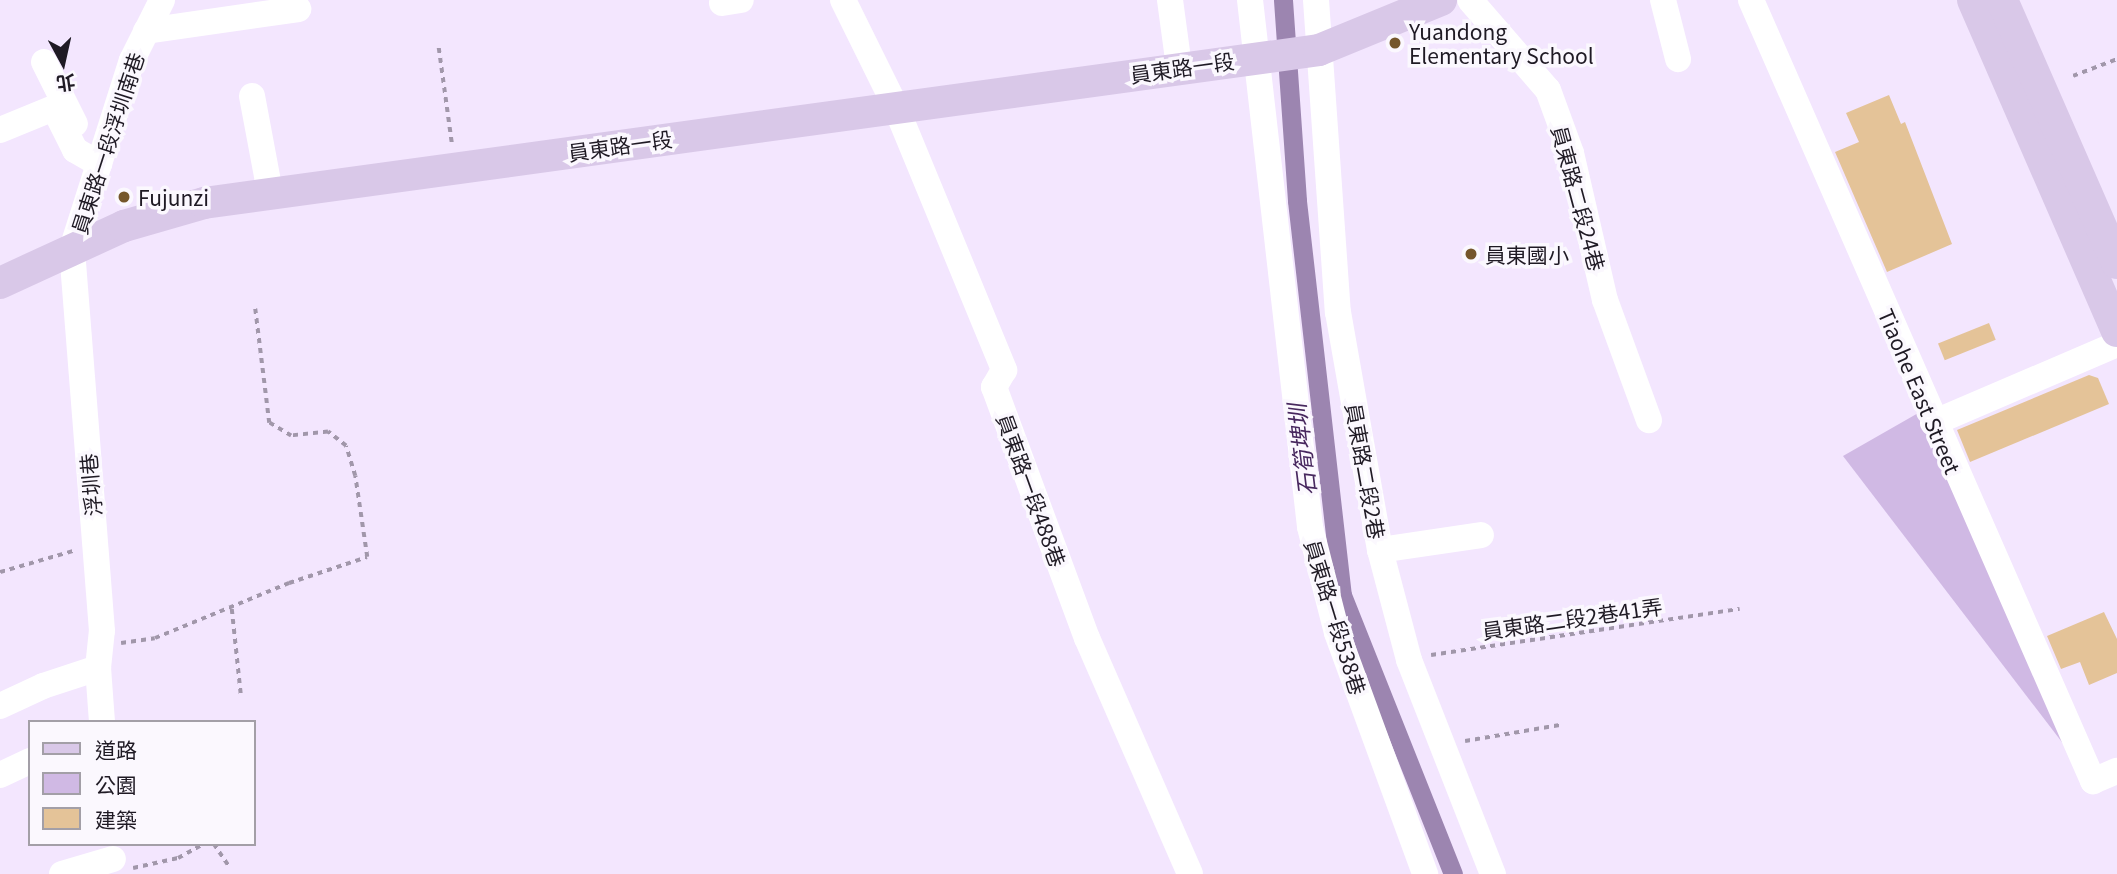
<!DOCTYPE html>
<meta charset="utf-8">
<style>
body{margin:0}
#map{position:relative;width:2117px;height:874px;overflow:hidden;background:#f3e6fe;font-family:Georgia,"Noto Sans TC",serif}
div>[style]{position:absolute}
.green>*{inset:0;background:#d0b9e4}
.canal>*{height:19px;margin:-9.5px;padding:0 9.5px;transform-origin:9.5px;border-radius:9.5px;background:#9c85b0}
.building>*{inset:0;background:#e4c398;transform-origin:0 0}
.path>*{height:3.5px;margin-top:-1.75px;transform-origin:0;background:repeating-linear-gradient(90deg,#a197aa 0 5px,transparent 0 10px)}
.minor>*{height:26px;margin:-13px;padding:0 13px;transform-origin:13px;border-radius:13px;background:#fff}
.major>*{height:32px;margin:-16px;padding:0 16px;transform-origin:16px;border-radius:16px;background:#d9c8e8}
.dots>*{width:19px;height:19px;translate:-50% -50%;box-sizing:border-box;border:4px solid #fbf8fe;border-radius:50%}
span{translate:-50% -50%;white-space:nowrap;text-align:center;line-height:1.15;-webkit-text-stroke:7px #fbf8fe;paint-order:stroke}
.poi-label{font-size:21px;color:#1f1a24}
.left{translate:0 -50%;text-align:left}
.street-label{font-size:21px;color:#1f1a24}
.water-label{font-size:23px;color:#47275e;font-style:italic}
.legend{position:absolute;left:28px;top:720px;width:228px;height:126px;box-sizing:border-box;background:#fbf8fe;border:2px solid #a39fa7;margin:0;padding:9px 12px;list-style:none;font-size:21px;color:#1f1a24}
.legend li{display:flex;align-items:center;gap:14px;height:35px}
.legend b{width:35px;border:2px solid #a39fa7}
.north{position:absolute;left:28px;top:28px;width:70px;height:70px;-webkit-text-stroke:5px #fbf8fe;paint-order:stroke;rotate:172deg;font-size:19px;font-weight:700;line-height:28px;text-align:center;color:#1f1a24}
.north::after{content:'';display:block;margin:auto;width:24px;height:32px;background:#1f1a24;clip-path:polygon(50% 0,100% 100%,50% 72%,0 100%)}
</style>
<div id="map">
<div class="green">
<div style="clip-path:polygon(1920px 412px,2084px 771px,1843px 456px)"></div>
</div>
<div class="canal">
<div style="left:1283px;top:0;width:201px;rotate:86deg"></div>
<div style="left:1297px;top:201px;width:397px;rotate:83.5deg"></div>
<div style="left:1342px;top:595px;width:300px;rotate:68.3deg"></div>
</div>
<div class="building">
<div style="clip-path:polygon(1889px 95px,1901px 124px,1905px 122px,1952px 244px,1887px 272px,1835px 152px,1859px 142px,1846px 113px)"></div>
<div style="left:1989px;top:323px;width:18px;height:55px;rotate:68deg"></div>
<div style="clip-path:polygon(2089px 375px,2098px 378px,2109px 404px,1970px 462px,1957px 430px)"></div>
<div style="clip-path:polygon(2104px 612px,2117px 639px,2117px 673px,2089px 685px,2080px 662px,2061px 669px,2047px 636px)"></div>
</div>
<div class="path">
<div style="left:439px;top:48px;width:96px;rotate:82.2deg"></div>
<div style="left:2073px;top:76px;width:47px;rotate:-21.1deg"></div>
<div style="left:0;top:572px;width:79px;rotate:-16.1deg"></div>
<div style="left:232px;top:609px;width:86px;rotate:84deg"></div>
<div style="left:121px;top:643px;width:34px;rotate:-8deg"></div>
<div style="left:155px;top:638px;width:145px;rotate:-22.3deg"></div>
<div style="left:289px;top:583px;width:82px;rotate:-18.4deg"></div>
<div style="left:367px;top:557px;width:82px;rotate:-98.4deg"></div>
<div style="left:355px;top:476px;width:31px;rotate:-107deg"></div>
<div style="left:346px;top:446px;width:23px;rotate:-142deg"></div>
<div style="left:328px;top:432px;width:37px;rotate:174deg"></div>
<div style="left:291px;top:436px;width:26px;rotate:-149deg"></div>
<div style="left:269px;top:423px;width:115px;rotate:-97deg"></div>
<div style="left:1431px;top:655px;width:312px;rotate:-8.5deg"></div>
<div style="left:1465px;top:741px;width:96px;rotate:-9.6deg"></div>
<div style="left:214px;top:844px;width:29px;rotate:56deg"></div>
<div style="left:133px;top:868px;width:46px;rotate:-12.5deg"></div>
<div style="left:178px;top:858px;width:29px;rotate:-29deg"></div>
</div>
<div class="minor">
<div style="left:843px;top:0;width:117px;rotate:63.7deg"></div>
<div style="left:895px;top:105px;width:287px;rotate:67.6deg"></div>
<div style="left:1004px;top:370px;width:20px;rotate:120deg"></div>
<div style="left:994px;top:387px;width:268px;rotate:69.7deg"></div>
<div style="left:1087px;top:638px;width:257px;rotate:66.4deg"></div>
<div style="left:1170px;top:0;width:68px;rotate:82.3deg"></div>
<div style="left:1250px;top:0;width:530px;rotate:83.5deg"></div>
<div style="left:1310px;top:527px;width:109px;rotate:75.7deg"></div>
<div style="left:1337px;top:633px;width:257px;rotate:69.9deg"></div>
<div style="left:1316px;top:0;width:313px;rotate:86deg"></div>
<div style="left:1338px;top:312px;width:242px;rotate:80deg"></div>
<div style="left:1380px;top:550px;width:114px;rotate:75.2deg"></div>
<div style="left:1409px;top:660px;width:230px;rotate:68.6deg"></div>
<div style="left:1470px;top:0;width:119px;rotate:49.1deg"></div>
<div style="left:1548px;top:90px;width:67px;rotate:69.9deg"></div>
<div style="left:1571px;top:153px;width:151px;rotate:77deg"></div>
<div style="left:1605px;top:300px;width:128px;rotate:69.9deg"></div>
<div style="left:1663px;top:0;width:61px;rotate:75.7deg"></div>
<div style="left:1751px;top:0;width:853px;rotate:66.35deg"></div>
<div style="left:2093px;top:781px;width:26px;rotate:-23deg"></div>
<div style="left:722px;top:3px;width:19px;rotate:-9deg"></div>
<div style="left:146px;top:31px;width:154px;rotate:-8.2deg"></div>
<div style="left:44px;top:62px;width:69px;rotate:63.4deg"></div>
<div style="left:252px;top:96px;width:98px;rotate:79.4deg"></div>
<div style="left:0;top:130px;width:58px;rotate:-22.2deg"></div>
<div style="left:54px;top:108px;width:47px;rotate:63.4deg"></div>
<div style="left:75px;top:150px;width:28px;rotate:30deg"></div>
<div style="left:1933px;top:423px;width:200px;rotate:-23.2deg"></div>
<div style="left:1380px;top:550px;width:102px;rotate:-8.4deg"></div>
<div style="left:0;top:706px;width:47px;rotate:-24.9deg"></div>
<div style="left:43px;top:686px;width:58px;rotate:-18.1deg"></div>
<div style="left:102px;top:722px;width:54px;rotate:-94.2deg"></div>
<div style="left:98px;top:668px;width:37px;rotate:-84deg"></div>
<div style="left:102px;top:631px;width:383px;rotate:-94.5deg"></div>
<div style="left:72px;top:249px;width:198px;rotate:-72.4deg"></div>
<div style="left:132px;top:60px;width:67px;rotate:-63.4deg"></div>
<div style="left:0;top:775px;width:33px;rotate:-25deg"></div>
<div style="left:62px;top:874px;width:53px;rotate:-16.4deg"></div>
</div>
<div class="major">
<div style="left:1973px;top:0;width:361px;rotate:66.5deg"></div>
<div style="left:2002px;top:0;width:287px;rotate:66.4deg"></div>
<div style="left:0;top:283px;width:136px;rotate:-24.7deg"></div>
<div style="left:124px;top:226px;width:83px;rotate:-16deg"></div>
<div style="left:204px;top:203px;width:1125px;rotate:-7.81deg"></div>
<div style="left:1319px;top:50px;width:132px;rotate:-22.3deg"></div>
</div>
<div class="dots">
<div style="left:1395px;top:43px;background:#75562b"></div>
<div style="left:124px;top:197px;background:#75562b"></div>
<div style="left:1471px;top:254px;background:#75562b"></div>
</div>
<div class="poi-label">
<span class="left" style="left:1409px;top:43px">Yuandong<br>Elementary School</span>
<span class="left" style="left:138px;top:197px">Fujunzi</span>
<span class="left" style="left:1485px;top:254px">員東國小</span>
</div>
<div class="street-label">
<span style="left:1182px;top:67px;rotate:-8deg">員東路一段</span>
<span style="left:107px;top:143px;rotate:-72deg">員東路一段浮圳南巷</span>
<span style="left:620px;top:145px;rotate:-8deg">員東路一段</span>
<span style="left:1579px;top:198px;rotate:75deg">員東路二段24巷</span>
<span style="left:1920px;top:391px;rotate:67deg">Tiaohe East Street</span>
<span style="left:1366px;top:471px;rotate:80deg">員東路二段2巷</span>
<span style="left:90px;top:485px;rotate:-95deg">浮圳巷</span>
<span style="left:1032px;top:490px;rotate:70deg">員東路一段488巷</span>
<span style="left:1336px;top:617px;rotate:73deg">員東路一段538巷</span>
<span style="left:1572px;top:618px;rotate:-8deg">員東路二段2巷41弄</span>
</div>
<div class="water-label">
<span style="left:1301px;top:450px;rotate:-97deg">石筍埤圳</span>
</div>
<ul class="legend">
<li><b style="height:9px;background:#d9c8e8"></b>道路</li>
<li><b style="height:19px;background:#d0b9e4"></b>公園</li>
<li><b style="height:19px;background:#e4c398"></b>建築</li>
</ul>
<div class="north">北</div>
</div>
